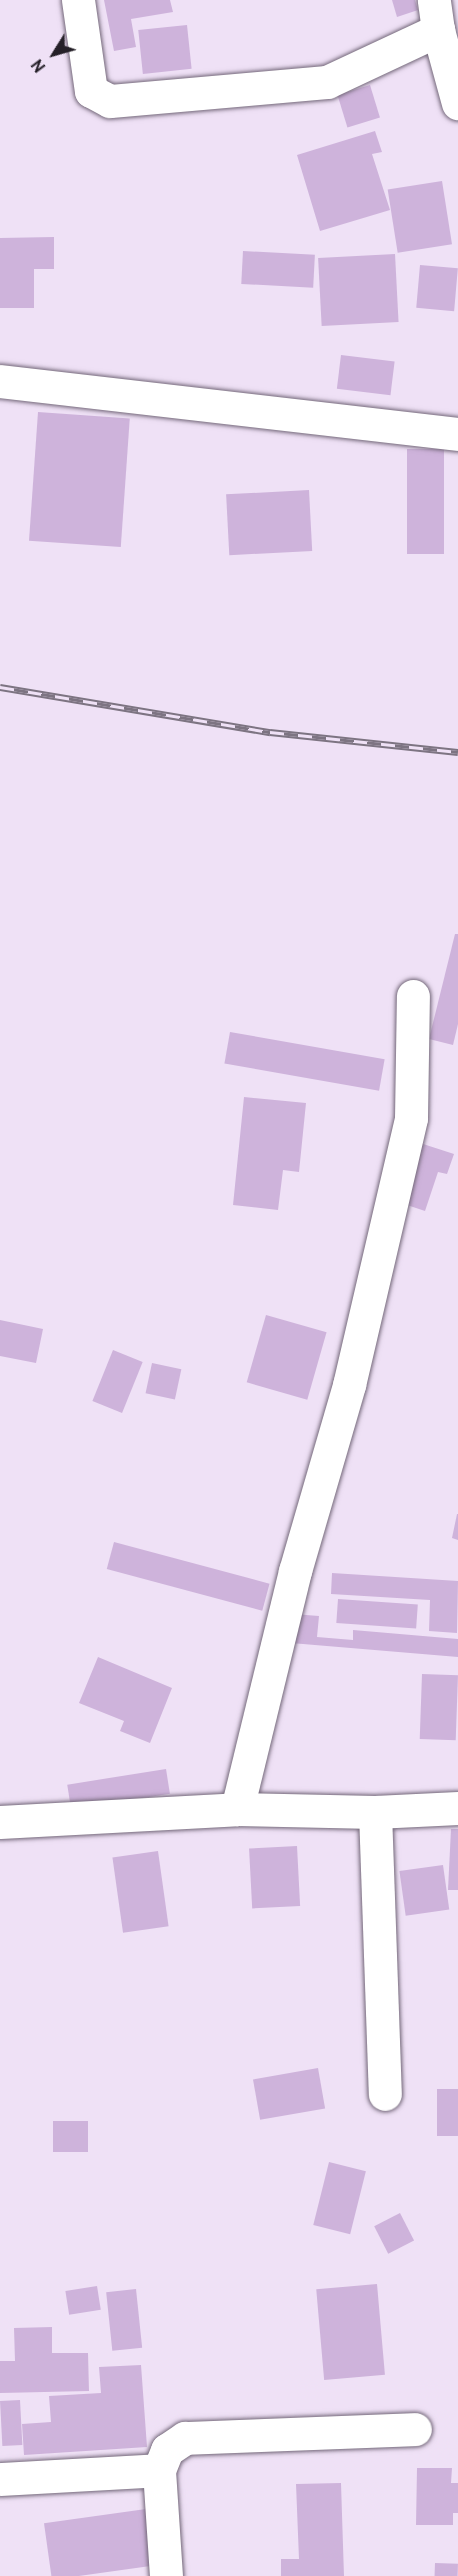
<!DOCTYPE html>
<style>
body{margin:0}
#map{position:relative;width:458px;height:2576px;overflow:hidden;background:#efe1f6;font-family:Overpass,sans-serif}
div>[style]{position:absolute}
.building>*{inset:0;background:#ceb3db;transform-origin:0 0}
.roads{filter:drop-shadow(0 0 2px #74687a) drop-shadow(0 0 2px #74687a)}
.minor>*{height:33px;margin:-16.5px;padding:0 16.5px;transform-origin:16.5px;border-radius:16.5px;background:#fff}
.rail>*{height:7px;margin-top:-3.5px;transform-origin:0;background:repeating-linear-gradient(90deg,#efe1f6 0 14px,#7d7482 0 28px);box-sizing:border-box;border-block:2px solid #7d7482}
span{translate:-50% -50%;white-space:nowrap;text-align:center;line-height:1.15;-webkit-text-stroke:4.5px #efe1f6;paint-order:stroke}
.north{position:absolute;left:24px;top:24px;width:60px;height:60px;-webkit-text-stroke:4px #efe1f6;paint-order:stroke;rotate:233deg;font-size:16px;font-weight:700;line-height:24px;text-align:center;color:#252028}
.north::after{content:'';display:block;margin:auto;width:21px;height:27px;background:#252028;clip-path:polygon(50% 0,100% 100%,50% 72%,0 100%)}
</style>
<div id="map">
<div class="building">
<div style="clip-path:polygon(104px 0,170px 0,173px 12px,131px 19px,136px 47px,114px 51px)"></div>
<div style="clip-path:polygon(392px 0,415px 0,418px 10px,397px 17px)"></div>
<div style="left:187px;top:25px;width:44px;height:49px;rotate:84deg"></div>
<div style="left:370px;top:85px;width:34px;height:34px;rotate:73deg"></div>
<div style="clip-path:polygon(375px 131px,382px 152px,372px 154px,390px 210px,320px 231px,297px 155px)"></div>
<div style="left:442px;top:181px;width:64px;height:55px;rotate:81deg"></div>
<div style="clip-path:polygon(54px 237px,54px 269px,34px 269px,34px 308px,0 308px,0 238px)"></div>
<div style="left:243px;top:251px;width:72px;height:33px;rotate:3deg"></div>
<div style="left:395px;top:254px;width:68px;height:77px;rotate:87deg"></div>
<div style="left:420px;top:265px;width:38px;height:43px;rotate:5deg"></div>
<div style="left:341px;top:355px;width:54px;height:34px;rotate:7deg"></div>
<div style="left:38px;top:412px;width:92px;height:129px;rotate:4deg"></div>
<div style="left:407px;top:449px;width:37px;height:105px"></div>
<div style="left:309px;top:490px;width:61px;height:83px;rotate:87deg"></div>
<div style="clip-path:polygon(455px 934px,458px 934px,458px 1024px,453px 1045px,429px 1039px)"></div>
<div style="left:230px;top:1032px;width:157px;height:32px;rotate:10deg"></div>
<div style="clip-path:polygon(244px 1097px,306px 1103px,299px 1172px,283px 1170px,278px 1210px,233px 1205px)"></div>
<div style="clip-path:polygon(420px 1143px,454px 1154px,447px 1174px,438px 1172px,425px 1211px,401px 1203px)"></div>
<div style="left:266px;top:1315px;width:63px;height:70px;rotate:16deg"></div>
<div style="clip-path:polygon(0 1320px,43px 1329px,36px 1363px,0 1356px)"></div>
<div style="left:113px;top:1350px;width:32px;height:55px;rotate:22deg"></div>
<div style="left:152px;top:1363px;width:30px;height:31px;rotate:12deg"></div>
<div style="clip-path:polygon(457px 1514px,458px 1514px,458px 1540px,452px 1538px)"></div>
<div style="left:114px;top:1542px;width:161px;height:28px;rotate:15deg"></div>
<div style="clip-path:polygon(332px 1573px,458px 1581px,457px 1633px,429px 1631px,430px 1600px,331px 1594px)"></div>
<div style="left:338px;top:1599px;width:80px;height:24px;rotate:4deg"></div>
<div style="clip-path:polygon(293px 1614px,319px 1616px,317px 1637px,353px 1640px,353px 1630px,458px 1639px,458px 1657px,291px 1643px)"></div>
<div style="clip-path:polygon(98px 1657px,172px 1688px,150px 1743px,120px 1731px,124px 1721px,79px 1703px)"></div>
<div style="left:422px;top:1674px;width:36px;height:65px;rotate:2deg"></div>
<div style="left:166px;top:1769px;width:25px;height:100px;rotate:81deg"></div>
<div style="clip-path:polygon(451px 1829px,458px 1829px,458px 1890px,448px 1890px)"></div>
<div style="left:297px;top:1846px;width:60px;height:48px;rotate:87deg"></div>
<div style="left:158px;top:1851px;width:76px;height:46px;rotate:82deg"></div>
<div style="left:443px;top:1865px;width:45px;height:44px;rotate:82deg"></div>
<div style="left:318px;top:2068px;width:41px;height:66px;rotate:80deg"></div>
<div style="left:437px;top:2089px;width:21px;height:47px"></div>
<div style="left:88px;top:2121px;width:31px;height:35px;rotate:90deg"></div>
<div style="left:329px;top:2162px;width:38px;height:65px;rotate:14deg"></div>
<div style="left:400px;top:2213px;width:31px;height:29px;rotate:63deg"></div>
<div style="left:377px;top:2284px;width:91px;height:61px;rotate:85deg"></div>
<div style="left:97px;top:2286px;width:24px;height:32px;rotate:81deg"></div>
<div style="left:136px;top:2289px;width:59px;height:30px;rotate:84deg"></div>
<div style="clip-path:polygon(52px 2327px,52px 2353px,88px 2353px,89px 2391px,0 2393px,0 2361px,15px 2361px,14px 2328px)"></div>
<div style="clip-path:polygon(141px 2365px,147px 2447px,24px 2455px,22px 2424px,51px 2422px,49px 2396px,101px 2393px,99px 2367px)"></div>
<div style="left:20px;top:2400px;width:45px;height:20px;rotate:87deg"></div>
<div style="clip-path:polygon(417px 2468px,452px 2468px,451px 2483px,458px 2483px,458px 2513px,453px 2513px,453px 2525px,416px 2525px)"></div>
<div style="clip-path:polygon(341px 2483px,344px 2576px,281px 2576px,281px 2559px,299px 2559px,296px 2484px)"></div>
<div style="left:146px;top:2509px;width:57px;height:103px;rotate:82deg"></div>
<div style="left:435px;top:2563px;width:23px;height:13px;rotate:2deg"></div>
</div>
<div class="roads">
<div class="minor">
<div style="left:78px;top:0;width:92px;rotate:81.9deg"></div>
<div style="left:91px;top:91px;width:21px;rotate:28deg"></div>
<div style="left:110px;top:101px;width:218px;rotate:-5deg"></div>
<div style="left:327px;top:82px;width:123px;rotate:-25.1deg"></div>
<div style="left:438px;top:30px;width:30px;rotate:-98deg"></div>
<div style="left:438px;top:30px;width:76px;rotate:74.7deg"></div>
<div style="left:0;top:381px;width:461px;rotate:6.6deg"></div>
<div style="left:237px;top:1809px;width:245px;rotate:-76.3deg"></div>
<div style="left:295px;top:1571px;width:194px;rotate:-73.8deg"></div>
<div style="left:349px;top:1385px;width:274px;rotate:-76.9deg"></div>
<div style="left:411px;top:1118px;width:122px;rotate:-89.1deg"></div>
<div style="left:375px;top:1812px;width:282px;rotate:88deg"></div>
<div style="left:0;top:1822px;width:237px;rotate:-3.1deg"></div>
<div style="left:237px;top:1809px;width:138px;rotate:1.2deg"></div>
<div style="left:375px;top:1812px;width:83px;rotate:-2.8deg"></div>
<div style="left:0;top:2479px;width:159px;rotate:-3.2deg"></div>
<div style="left:166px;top:2576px;width:106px;rotate:-93.8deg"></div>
<div style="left:159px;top:2470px;width:22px;rotate:-68deg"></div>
<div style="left:167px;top:2450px;width:22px;rotate:-34deg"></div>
<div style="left:185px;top:2438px;width:230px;rotate:-2.2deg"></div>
</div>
</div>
<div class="rail">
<div style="left:0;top:687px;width:274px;rotate:9.5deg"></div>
<div style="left:270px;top:732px;width:189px;rotate:6.1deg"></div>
</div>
<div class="north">N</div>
</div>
